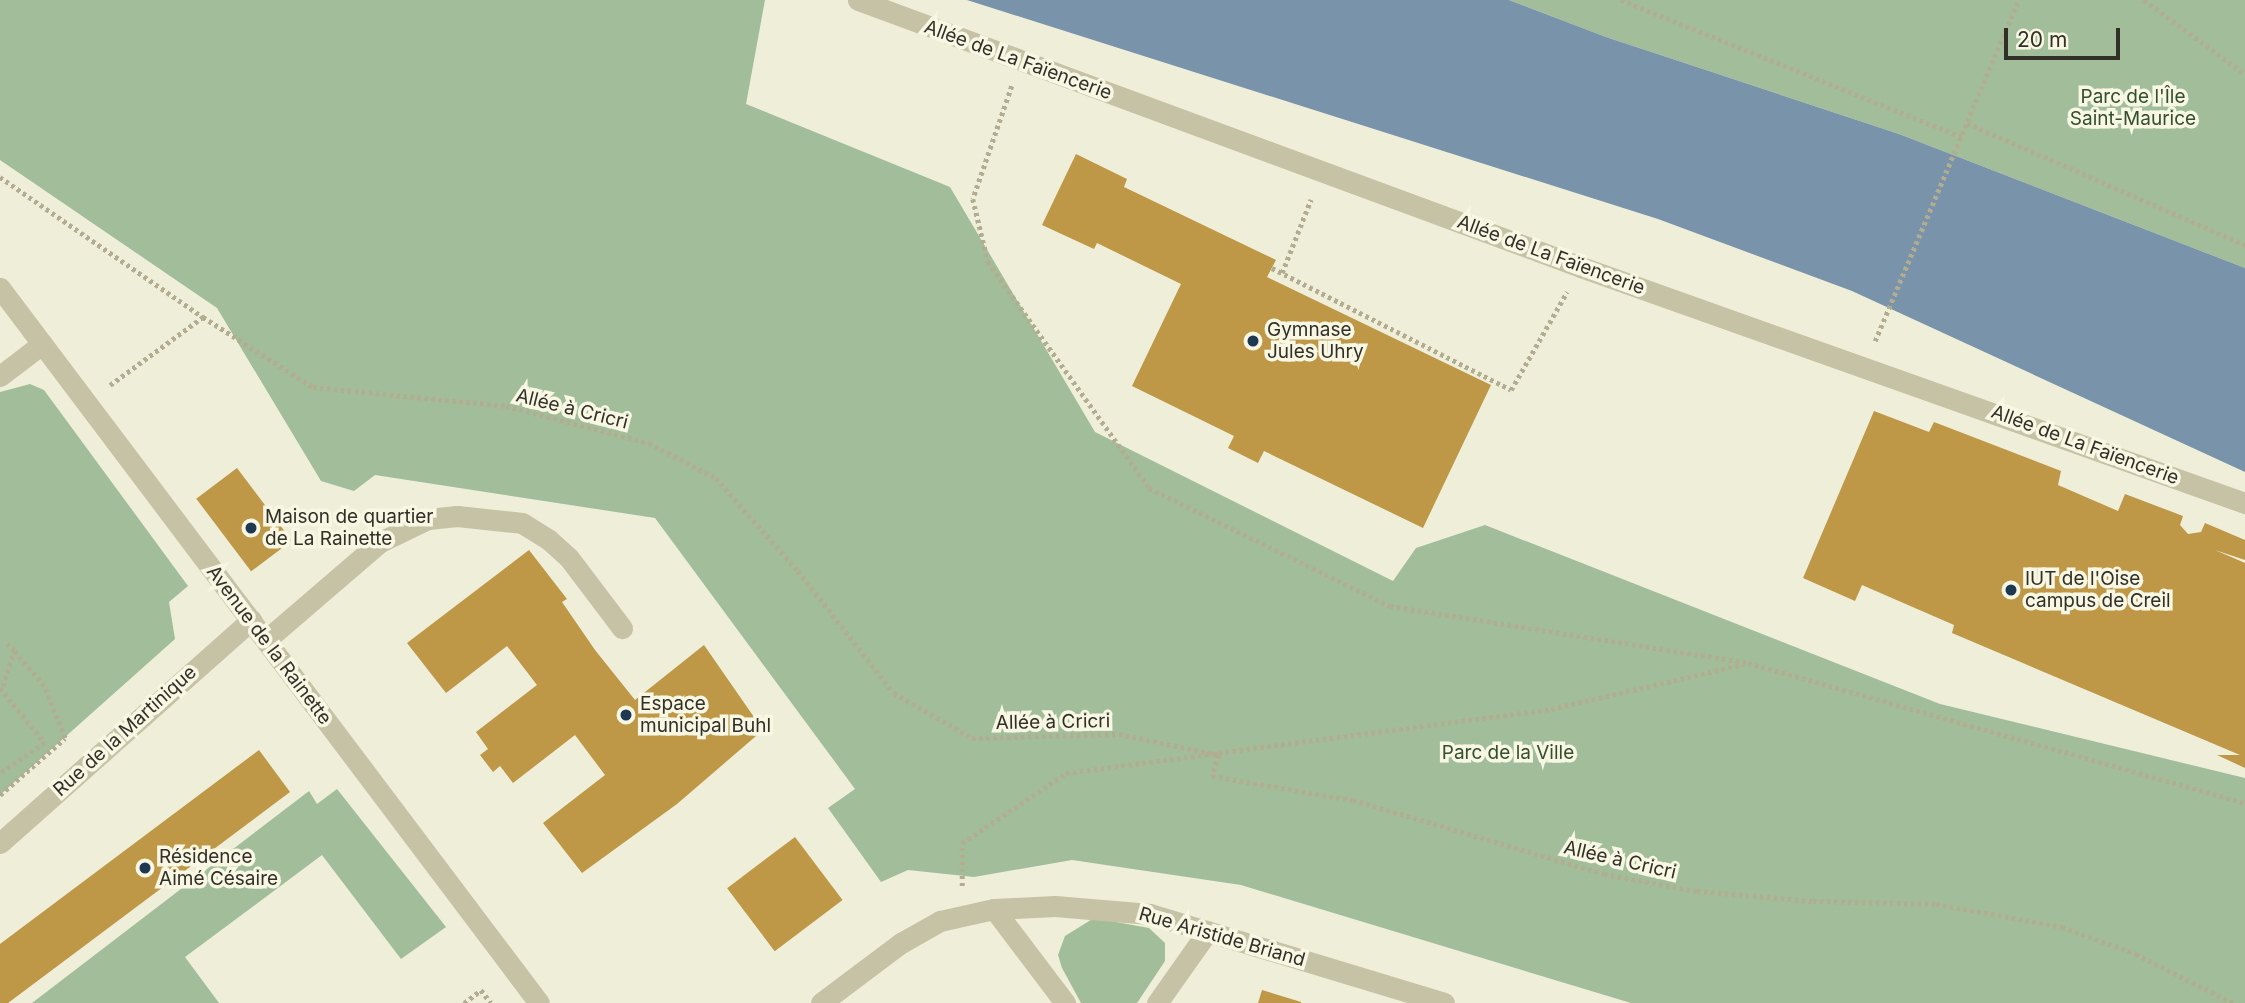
<!DOCTYPE html>
<meta charset="utf-8">
<style>
body{margin:0}
#map{position:relative;width:2245px;height:1003px;overflow:hidden;background:#efeed8;font-family:Inter,sans-serif}
div>[style]{position:absolute}
.green>*{inset:0;background:#a2bd99}
.water>*{inset:0;background:#7993aa}
.building>*{inset:0;background:#be9747;transform-origin:0 0}
.path>*{height:4.5px;margin-top:-2.25px;transform-origin:0;background:repeating-linear-gradient(90deg,#b2ad90 0 3.5px,transparent 0 7px)}
.minor>*{height:21px;margin:-10.5px;padding:0 10.5px;transform-origin:10.5px;border-radius:10.5px;background:#c6c2a5}
.dots>*{width:19px;height:19px;translate:-50% -50%;box-sizing:border-box;border:4px solid #f7f7e4;border-radius:50%}
span{translate:-50% -50%;white-space:nowrap;text-align:center;line-height:1.15;-webkit-text-stroke:7px #f7f7e4;paint-order:stroke}
.street-label{font-size:19px;color:#322f26}
.park-label{font-size:19px;color:#334f2b}
.poi-label{font-size:19px;color:#322f26}
.left{translate:0 -50%;text-align:left}
.scale{position:absolute;left:2004px;top:28px;width:116px;height:32px;box-sizing:border-box;border:4px solid #322f26;border-top:0;padding-left:9px;font-size:21px;line-height:24px;white-space:nowrap;color:#322f26;-webkit-text-stroke:5px #f7f7e4;paint-order:stroke}
</style>
<div id="map">
<div class="green">
<div style="clip-path:polygon(0 0,765px 0,746px 104px,950px 187px,1095px 432px,1393px 581px,1416px 548px,1485px 525px,1940px 704px,2245px 778px,2245px 1003px,1631px 1003px,1241px 885px,1072px 860px,974px 877px,908px 870px,881px 882px,828px 808px,855px 789px,655px 518px,375px 475px,354px 491px,321px 481px,217px 308px,0 160px)"></div>
<div style="clip-path:polygon(1509px 0,2245px 0,2245px 268px,1899px 134px,1606px 37px)"></div>
<div style="clip-path:polygon(30px 384px,44px 390px,188px 586px,169px 602px,175px 639px,0 795px,0 392px)"></div>
<div style="clip-path:polygon(337px 789px,446px 927px,401px 959px,322px 855px,185px 957px,219px 1003px,32px 1003px,309px 791px,317px 804px)"></div>
<div style="clip-path:polygon(1094px 918px,1149px 928px,1165px 943px,1165px 961px,1137px 1003px,1081px 1003px,1062px 968px,1058px 955px,1065px 936px)"></div>
</div>
<div class="water">
<div style="clip-path:polygon(967px 0,1509px 0,1606px 37px,1899px 134px,2245px 268px,2245px 472px,1852px 291px,1658px 219px)"></div>
</div>
<div class="building">
<div style="clip-path:polygon(1076px 154px,1127px 179px,1124px 187px,1276px 260px,1267px 277px,1491px 385px,1423px 528px,1264px 451px,1258px 463px,1228px 448px,1234px 436px,1132px 386px,1181px 284px,1097px 243px,1094px 249px,1042px 225px)"></div>
<div style="clip-path:polygon(1874px 411px,1929px 432px,1934px 422px,2061px 471px,2058px 485px,2118px 511px,2125px 494px,2183px 516px,2180px 525px,2188px 534px,2201px 532px,2205px 523px,2245px 540px,2245px 560px,2215px 550px,2245px 563px,2245px 768px,2217px 755px,2240px 755px,1952px 633px,1954px 625px,1862px 585px,1855px 601px,1803px 578px)"></div>
<div style="left:237px;top:468px;width:91px;height:51px;rotate:53deg"></div>
<div style="clip-path:polygon(529px 550px,567px 599px,562px 602px,595px 650px,635px 700px,704px 645px,763px 730px,677px 804px,582px 873px,543px 823px,605px 775px,575px 735px,513px 783px,500px 766px,493px 772px,480px 755px,488px 749px,476px 732px,537px 685px,507px 646px,446px 693px,407px 643px)"></div>
<div style="clip-path:polygon(259px 750px,290px 792px,8px 1003px,0 1003px,0 944px)"></div>
<div style="left:795px;top:837px;width:79px;height:85px;rotate:53deg"></div>
<div style="clip-path:polygon(1262px 990px,1301px 1002px,1301px 1003px,1258px 1003px)"></div>
</div>
<div class="path">
<div style="left:1621px;top:0;width:367px;rotate:21.9deg"></div>
<div style="left:2144px;top:0;width:125px;rotate:36.2deg"></div>
<div style="left:1012px;top:86px;width:120px;rotate:109deg"></div>
<div style="left:973px;top:199px;width:65px;rotate:76.6deg"></div>
<div style="left:988px;top:262px;width:277px;rotate:54.5deg"></div>
<div style="left:1149px;top:488px;width:268px;rotate:26.1deg"></div>
<div style="left:1390px;top:606px;width:363px;rotate:9deg"></div>
<div style="left:1748px;top:663px;width:516px;rotate:15.73deg"></div>
<div style="left:1967px;top:123px;width:304px;rotate:23.7deg"></div>
<div style="left:0;top:177px;width:247px;rotate:34.6deg"></div>
<div style="left:203px;top:317px;width:130px;rotate:32.5deg"></div>
<div style="left:313px;top:387px;width:194px;rotate:5.6deg"></div>
<div style="left:506px;top:406px;width:148px;rotate:14.5deg"></div>
<div style="left:649px;top:443px;width:76px;rotate:27.6deg"></div>
<div style="left:716px;top:478px;width:124px;rotate:48.6deg"></div>
<div style="left:798px;top:571px;width:155px;rotate:51.8deg"></div>
<div style="left:894px;top:693px;width:90px;rotate:30deg"></div>
<div style="left:972px;top:738px;width:147px;rotate:-1.6deg"></div>
<div style="left:1119px;top:734px;width:102px;rotate:11.9deg"></div>
<div style="left:1219px;top:755px;width:22px;rotate:108deg"></div>
<div style="left:1212px;top:776px;width:143px;rotate:9.7deg"></div>
<div style="left:1353px;top:800px;width:262px;rotate:16.4deg"></div>
<div style="left:1604px;top:874px;width:95px;rotate:10.4deg"></div>
<div style="left:1697px;top:891px;width:116px;rotate:4.9deg"></div>
<div style="left:1813px;top:901px;width:123px;rotate:1.4deg"></div>
<div style="left:1936px;top:904px;width:128px;rotate:10.3deg"></div>
<div style="left:2062px;top:927px;width:79px;rotate:20deg"></div>
<div style="left:2136px;top:954px;width:109px;rotate:26.8deg"></div>
<div style="left:1272px;top:268px;width:268px;rotate:27deg"></div>
<div style="left:1511px;top:390px;width:113px;rotate:-60.3deg"></div>
<div style="left:1282px;top:273px;width:79px;rotate:-68.6deg"></div>
<div style="left:1875px;top:341px;width:370px;rotate:-67.2deg"></div>
<div style="left:110px;top:385px;width:115px;rotate:-36.2deg"></div>
<div style="left:3px;top:686px;width:37px;rotate:-73deg"></div>
<div style="left:14px;top:651px;width:10px;rotate:-135deg"></div>
<div style="left:0;top:688px;width:71px;rotate:50.7deg"></div>
<div style="left:45px;top:743px;width:55px;rotate:145.4deg"></div>
<div style="left:0;top:795px;width:86px;rotate:-41.2deg"></div>
<div style="left:65px;top:738px;width:56px;rotate:-112deg"></div>
<div style="left:44px;top:686px;width:46px;rotate:-130.6deg"></div>
<div style="left:962px;top:886px;width:43px;rotate:-90deg"></div>
<div style="left:962px;top:843px;width:125px;rotate:-33.9deg"></div>
<div style="left:1066px;top:773px;width:489px;rotate:-7.5deg"></div>
<div style="left:1551px;top:709px;width:198px;rotate:-13.1deg"></div>
<div style="left:464px;top:1003px;width:21px;rotate:-37deg"></div>
<div style="left:481px;top:990px;width:16px;rotate:52deg"></div>
</div>
<div class="minor">
<div style="left:858px;top:0;width:771px;rotate:20.27deg"></div>
<div style="left:1581px;top:267px;width:705px;rotate:19.57deg"></div>
<div style="left:0;top:288px;width:895px;rotate:52.99deg"></div>
<div style="left:0;top:376px;width:53px;rotate:-37.3deg"></div>
<div style="left:266px;top:640px;width:150px;rotate:-40.7deg"></div>
<div style="left:380px;top:542px;width:53px;rotate:-25.6deg"></div>
<div style="left:428px;top:519px;width:29px;rotate:-6deg"></div>
<div style="left:457px;top:516px;width:65px;rotate:6.1deg"></div>
<div style="left:522px;top:523px;width:31px;rotate:32deg"></div>
<div style="left:548px;top:539px;width:28px;rotate:42deg"></div>
<div style="left:569px;top:558px;width:88px;rotate:52.9deg"></div>
<div style="left:0;top:843px;width:336px;rotate:-41.6deg"></div>
<div style="left:994px;top:909px;width:118px;rotate:52.9deg"></div>
<div style="left:821px;top:1003px;width:100px;rotate:-36.9deg"></div>
<div style="left:901px;top:943px;width:45px;rotate:-29.4deg"></div>
<div style="left:940px;top:921px;width:55px;rotate:-12.5deg"></div>
<div style="left:994px;top:909px;width:61px;rotate:-2.8deg"></div>
<div style="left:1055px;top:906px;width:95px;rotate:4.8deg"></div>
<div style="left:1150px;top:914px;width:307px;rotate:16.8deg"></div>
<div style="left:1157px;top:1003px;width:88px;rotate:-54.7deg"></div>
</div>
<div class="dots">
<div style="left:1253px;top:341px;background:#1e3851"></div>
<div style="left:251px;top:528px;background:#1e3851"></div>
<div style="left:2011px;top:590px;background:#1e3851"></div>
<div style="left:626px;top:715px;background:#1e3851"></div>
<div style="left:145px;top:868px;background:#1e3851"></div>
</div>
<div class="street-label">
<span style="left:1018px;top:60px;rotate:20deg">Allée de La Faïencerie</span>
<span style="left:1551px;top:255px;rotate:20deg">Allée de La Faïencerie</span>
<span style="left:572px;top:409px;rotate:14deg">Allée à Cricri</span>
<span style="left:2085px;top:445px;rotate:20deg">Allée de La Faïencerie</span>
<span style="left:269px;top:645px;rotate:53deg">Avenue de la Rainette</span>
<span style="left:1053px;top:722px;rotate:-1deg">Allée à Cricri</span>
<span style="left:125px;top:731px;rotate:-42deg">Rue de la Martinique</span>
<span style="left:1620px;top:860px;rotate:13deg">Allée à Cricri</span>
<span style="left:1222px;top:937px;rotate:16deg">Rue Aristide Briand</span>
</div>
<div class="park-label">
<span style="left:2133px;top:108px">Parc de l'Île<br>Saint-Maurice</span>
<span style="left:1508px;top:753px">Parc de la Ville</span>
</div>
<div class="poi-label">
<span class="left" style="left:1267px;top:341px">Gymnase<br>Jules Uhry</span>
<span class="left" style="left:265px;top:528px">Maison de quartier<br>de La Rainette</span>
<span class="left" style="left:2025px;top:590px">IUT de l'Oise<br>campus de Creil</span>
<span class="left" style="left:640px;top:715px">Espace<br>municipal Buhl</span>
<span class="left" style="left:159px;top:868px">Résidence<br>Aimé Césaire</span>
</div>
<div class="scale">20 m</div>
</div>
